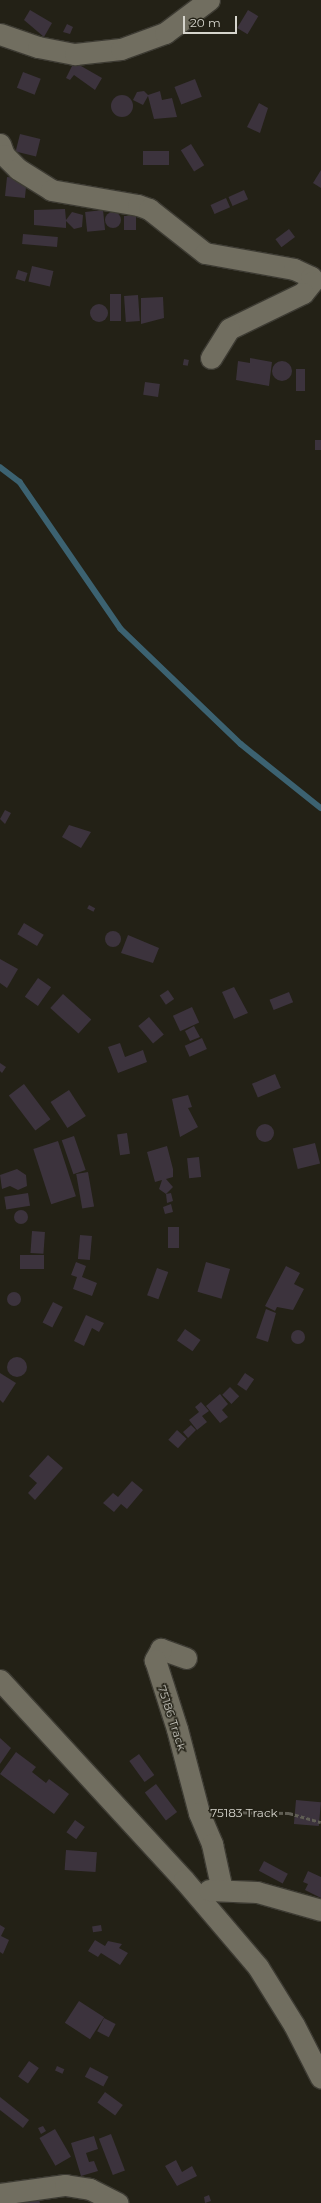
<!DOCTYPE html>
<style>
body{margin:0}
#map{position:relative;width:321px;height:2203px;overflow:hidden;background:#232116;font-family:Montserrat,sans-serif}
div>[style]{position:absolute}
.stream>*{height:5.5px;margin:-2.75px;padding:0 2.75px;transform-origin:2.75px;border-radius:2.75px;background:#3c6271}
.building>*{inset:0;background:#3c333d;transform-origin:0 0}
.round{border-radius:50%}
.path>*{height:2.5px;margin-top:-1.25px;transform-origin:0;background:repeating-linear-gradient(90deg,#605e54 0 4px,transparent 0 6px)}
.roads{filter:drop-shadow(1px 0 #3d3b33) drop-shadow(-1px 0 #3d3b33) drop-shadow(0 1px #3d3b33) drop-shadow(0 -1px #3d3b33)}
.minor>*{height:21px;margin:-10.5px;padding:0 10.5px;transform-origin:10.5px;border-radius:10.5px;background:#716e60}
span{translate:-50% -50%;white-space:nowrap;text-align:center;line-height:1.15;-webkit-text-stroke:3px #232116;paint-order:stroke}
.street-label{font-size:12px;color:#d5d4cc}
.scale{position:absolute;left:183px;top:16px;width:54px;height:18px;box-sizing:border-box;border:2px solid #d5d4cc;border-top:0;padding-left:5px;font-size:12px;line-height:14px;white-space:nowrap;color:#d5d4cc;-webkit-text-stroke:3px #232116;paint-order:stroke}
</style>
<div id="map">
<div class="stream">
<div style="left:0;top:467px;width:25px;rotate:37deg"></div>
<div style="left:20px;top:482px;width:178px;rotate:55.5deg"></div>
<div style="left:121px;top:629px;width:166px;rotate:43.8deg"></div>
<div style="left:241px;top:744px;width:102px;rotate:38.7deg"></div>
</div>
<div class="building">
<div style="clip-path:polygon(30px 10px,52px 23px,44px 37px,24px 20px)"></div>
<div style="left:248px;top:10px;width:12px;height:21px;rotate:31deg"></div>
<div style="clip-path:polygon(67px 24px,73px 27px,70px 34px,63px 32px)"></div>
<div style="clip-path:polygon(74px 62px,102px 78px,95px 90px,74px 75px,70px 80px,66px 78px)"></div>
<div style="left:23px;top:72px;width:19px;height:17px;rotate:21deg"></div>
<div style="left:195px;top:79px;width:19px;height:22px;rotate:69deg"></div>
<div style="clip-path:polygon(144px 91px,148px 95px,160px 91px,162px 100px,172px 98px,177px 117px,154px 119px,148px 96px,143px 105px,133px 100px,137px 92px)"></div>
<div class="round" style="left:111px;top:95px;width:22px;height:22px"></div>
<div style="clip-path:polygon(259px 103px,268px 108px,260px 133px,247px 127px)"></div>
<div style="left:20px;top:134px;width:21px;height:18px;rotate:14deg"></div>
<div style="left:191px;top:144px;width:25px;height:12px;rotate:58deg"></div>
<div style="left:143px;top:151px;width:26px;height:14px"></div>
<div style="clip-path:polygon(321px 170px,321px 188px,313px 183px)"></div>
<div style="left:7px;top:177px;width:20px;height:19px;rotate:6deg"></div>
<div style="left:244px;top:190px;width:10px;height:17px;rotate:66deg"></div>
<div style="left:226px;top:198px;width:10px;height:17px;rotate:66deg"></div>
<div style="clip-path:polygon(65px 209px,66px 220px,72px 212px,83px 215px,82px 227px,74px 229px,66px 221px,66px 228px,34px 225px,34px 210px)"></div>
<div style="left:103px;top:210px;width:20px;height:18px;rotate:84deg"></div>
<div class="round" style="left:105px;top:212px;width:16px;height:16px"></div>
<div style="left:124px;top:216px;width:12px;height:14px"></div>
<div style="left:289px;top:229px;width:10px;height:17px;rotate:53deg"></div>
<div style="left:23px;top:234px;width:35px;height:10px;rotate:5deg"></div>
<div style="left:32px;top:266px;width:22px;height:16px;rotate:13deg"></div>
<div style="left:18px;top:270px;width:10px;height:9px;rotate:17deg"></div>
<div style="left:110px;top:294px;width:11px;height:27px"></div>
<div style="left:138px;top:295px;width:26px;height:14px;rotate:86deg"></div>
<div style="clip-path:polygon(163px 297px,164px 318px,141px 324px,141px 298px)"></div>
<div class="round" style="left:90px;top:304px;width:18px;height:18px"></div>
<div style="clip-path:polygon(250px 358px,272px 362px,269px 386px,236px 380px,238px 361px,250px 363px)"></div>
<div style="left:184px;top:359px;width:5px;height:6px;rotate:11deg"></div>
<div class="round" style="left:272px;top:361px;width:20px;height:20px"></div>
<div style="left:296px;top:369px;width:9px;height:22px"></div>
<div style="left:145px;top:382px;width:15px;height:13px;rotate:8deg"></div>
<div style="left:315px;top:440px;width:6px;height:10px"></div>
<div style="clip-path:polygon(5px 810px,11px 813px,5px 824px,0 819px)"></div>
<div style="clip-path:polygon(69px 825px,91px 832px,81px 848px,62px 837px)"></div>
<div style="left:89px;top:905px;width:7px;height:4px;rotate:27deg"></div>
<div style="left:24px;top:923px;width:23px;height:13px;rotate:31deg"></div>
<div class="round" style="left:105px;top:931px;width:16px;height:16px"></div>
<div style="clip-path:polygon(128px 935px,159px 948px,153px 963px,121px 953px)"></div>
<div style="clip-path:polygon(0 959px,18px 969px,7px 988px,0 983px)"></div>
<div style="left:38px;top:978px;width:16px;height:23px;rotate:35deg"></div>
<div style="clip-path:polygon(234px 987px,248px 1013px,234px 1019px,222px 992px)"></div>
<div style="left:168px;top:990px;width:11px;height:10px;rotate:56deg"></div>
<div style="left:289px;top:992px;width:11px;height:21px;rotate:68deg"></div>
<div style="left:63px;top:994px;width:38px;height:19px;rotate:42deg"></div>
<div style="left:192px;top:1007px;width:17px;height:21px;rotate:65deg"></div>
<div style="left:149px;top:1017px;width:23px;height:14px;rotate:50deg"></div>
<div style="clip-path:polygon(194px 1026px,200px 1037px,190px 1041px,185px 1031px)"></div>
<div style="left:202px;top:1038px;width:12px;height:19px;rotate:66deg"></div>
<div style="clip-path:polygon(120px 1043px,125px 1057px,143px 1050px,147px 1062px,118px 1073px,108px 1047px)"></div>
<div style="clip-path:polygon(0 1063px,6px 1067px,2px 1073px,0 1071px)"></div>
<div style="left:275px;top:1074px;width:15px;height:25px;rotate:67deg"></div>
<div style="left:24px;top:1084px;width:44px;height:19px;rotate:53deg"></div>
<div style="left:69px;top:1090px;width:31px;height:22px;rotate:57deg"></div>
<div style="clip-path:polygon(188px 1095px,192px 1107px,188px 1108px,198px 1127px,180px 1137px,172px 1099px)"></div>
<div class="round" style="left:256px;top:1124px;width:18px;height:18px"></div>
<div style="left:127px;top:1133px;width:21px;height:10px;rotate:82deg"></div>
<div style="left:74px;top:1136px;width:36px;height:13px;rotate:71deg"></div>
<div style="left:58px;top:1141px;width:58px;height:26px;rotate:72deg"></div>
<div style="left:315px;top:1143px;width:21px;height:23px;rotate:76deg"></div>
<div style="clip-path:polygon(167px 1146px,173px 1169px,173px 1177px,166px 1179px,173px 1187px,166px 1194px,159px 1189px,162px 1180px,155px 1182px,147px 1152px)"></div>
<div style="left:199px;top:1157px;width:20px;height:12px;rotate:84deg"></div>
<div style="clip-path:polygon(17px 1169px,26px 1175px,27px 1186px,18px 1190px,10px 1186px,2px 1189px,0 1175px)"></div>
<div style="left:88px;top:1172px;width:35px;height:12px;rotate:80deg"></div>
<div style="left:28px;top:1193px;width:13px;height:24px;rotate:81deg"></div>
<div style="clip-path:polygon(171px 1193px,173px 1201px,167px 1203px,166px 1194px)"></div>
<div style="clip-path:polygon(171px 1204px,173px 1212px,165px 1214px,163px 1207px)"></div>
<div class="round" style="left:14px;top:1210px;width:14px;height:14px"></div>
<div style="left:168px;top:1227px;width:11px;height:21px"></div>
<div style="left:32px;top:1231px;width:13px;height:22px;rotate:4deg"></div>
<div style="left:80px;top:1235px;width:12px;height:24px;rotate:5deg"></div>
<div style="left:20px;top:1255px;width:24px;height:14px"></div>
<div style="clip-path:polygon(76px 1262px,86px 1266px,82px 1277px,97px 1283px,92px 1296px,73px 1289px,77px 1277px,71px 1275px)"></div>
<div style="left:206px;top:1262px;width:25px;height:31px;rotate:16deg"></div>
<div style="clip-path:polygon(286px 1266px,300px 1273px,294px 1284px,304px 1289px,293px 1310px,277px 1307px,275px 1311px,265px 1306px)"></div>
<div style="left:157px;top:1268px;width:12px;height:29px;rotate:20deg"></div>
<div class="round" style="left:7px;top:1292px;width:14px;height:14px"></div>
<div style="left:53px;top:1302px;width:11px;height:23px;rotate:27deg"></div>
<div style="clip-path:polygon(266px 1309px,276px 1313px,268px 1342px,256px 1338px)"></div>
<div style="clip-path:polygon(86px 1315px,104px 1323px,99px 1332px,92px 1328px,84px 1346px,74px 1341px)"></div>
<div style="left:185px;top:1329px;width:19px;height:14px;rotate:35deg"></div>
<div class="round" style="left:291px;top:1330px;width:14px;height:14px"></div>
<div class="round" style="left:7px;top:1357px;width:20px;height:20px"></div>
<div style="clip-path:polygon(0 1373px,16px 1383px,3px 1403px,0 1400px)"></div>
<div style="left:245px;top:1373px;width:11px;height:14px;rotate:34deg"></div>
<div style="left:230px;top:1387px;width:13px;height:11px;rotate:45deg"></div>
<div style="clip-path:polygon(220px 1394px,228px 1404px,222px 1410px,228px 1417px,220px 1423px,206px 1406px)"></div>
<div style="clip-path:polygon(201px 1402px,209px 1411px,202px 1416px,207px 1422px,197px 1430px,189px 1420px,199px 1412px,195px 1407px)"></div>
<div style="clip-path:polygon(191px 1425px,196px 1430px,188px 1438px,183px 1432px)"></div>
<div style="left:177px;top:1430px;width:13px;height:13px;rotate:42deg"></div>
<div style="clip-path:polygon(48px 1455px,63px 1468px,35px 1500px,28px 1493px,37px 1483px,29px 1476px)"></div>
<div style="clip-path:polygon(132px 1481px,143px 1490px,127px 1509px,121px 1504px,114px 1512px,103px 1503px,113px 1493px,118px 1497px)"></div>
<div style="clip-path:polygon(0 1738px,11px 1748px,0 1764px)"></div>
<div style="clip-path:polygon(16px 1752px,36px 1767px,32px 1772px,46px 1783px,49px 1779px,69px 1794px,54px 1814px,0 1774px)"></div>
<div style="left:139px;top:1754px;width:26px;height:12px;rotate:54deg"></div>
<div style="left:156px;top:1784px;width:35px;height:14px;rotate:53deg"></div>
<div style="left:296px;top:1800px;width:25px;height:24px;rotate:5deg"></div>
<div style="left:75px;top:1820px;width:12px;height:15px;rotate:35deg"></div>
<div style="left:66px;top:1850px;width:31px;height:20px;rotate:4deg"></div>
<div style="left:264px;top:1861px;width:27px;height:11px;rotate:28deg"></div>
<div style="clip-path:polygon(308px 1871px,321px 1877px,321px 1898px,305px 1890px,308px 1884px,303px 1882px)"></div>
<div style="clip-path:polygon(0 1925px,5px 1928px,1px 1936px,9px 1940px,3px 1954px,0 1952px)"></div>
<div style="left:101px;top:1925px;width:6px;height:9px;rotate:81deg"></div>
<div style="clip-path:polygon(95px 1940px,105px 1946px,108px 1941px,122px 1944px,119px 1948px,128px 1953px,120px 1965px,101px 1953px,98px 1957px,88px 1951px)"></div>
<div style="left:79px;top:2001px;width:30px;height:26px;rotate:33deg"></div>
<div style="left:104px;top:2018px;width:13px;height:15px;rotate:27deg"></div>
<div style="left:29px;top:2061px;width:12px;height:19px;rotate:35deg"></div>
<div style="left:57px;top:2066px;width:8px;height:5px;rotate:23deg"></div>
<div style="left:90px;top:2067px;width:21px;height:11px;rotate:28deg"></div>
<div style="left:105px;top:2092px;width:22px;height:13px;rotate:36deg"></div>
<div style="clip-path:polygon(0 2097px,29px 2120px,23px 2128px,0 2110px)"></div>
<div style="clip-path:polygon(43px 2126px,46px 2131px,41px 2134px,38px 2128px)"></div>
<div style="left:55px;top:2129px;width:32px;height:18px;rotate:60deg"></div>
<div style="left:111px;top:2134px;width:39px;height:13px;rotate:69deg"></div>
<div style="clip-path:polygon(94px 2136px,98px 2149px,86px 2153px,89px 2162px,94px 2161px,98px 2171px,81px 2176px,71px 2143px)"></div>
<div style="clip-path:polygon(176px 2160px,182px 2172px,192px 2166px,197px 2176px,177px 2186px,165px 2166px)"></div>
<div style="clip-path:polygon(37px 2193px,40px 2203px,26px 2203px,25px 2197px)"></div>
<div style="clip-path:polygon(209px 2195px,211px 2201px,205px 2203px,204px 2197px)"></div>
</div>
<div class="path">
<div style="left:219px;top:1812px;width:70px;rotate:0.8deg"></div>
<div style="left:289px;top:1813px;width:33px;rotate:16deg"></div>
</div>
<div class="roads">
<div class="minor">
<div style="left:0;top:34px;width:40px;rotate:18.9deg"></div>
<div style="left:38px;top:47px;width:38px;rotate:11deg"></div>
<div style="left:75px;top:54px;width:46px;rotate:-6.2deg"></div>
<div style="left:121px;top:49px;width:47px;rotate:-20deg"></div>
<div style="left:165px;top:33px;width:55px;rotate:-36.9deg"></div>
<div style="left:0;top:144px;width:12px;rotate:70deg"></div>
<div style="left:4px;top:155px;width:20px;rotate:45deg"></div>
<div style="left:18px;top:169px;width:39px;rotate:32deg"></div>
<div style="left:51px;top:190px;width:88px;rotate:9.8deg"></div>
<div style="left:138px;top:205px;width:12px;rotate:20deg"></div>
<div style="left:149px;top:209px;width:71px;rotate:38.2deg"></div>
<div style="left:205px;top:253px;width:90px;rotate:10.2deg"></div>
<div style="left:294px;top:269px;width:19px;rotate:25deg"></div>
<div style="left:311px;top:277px;width:5px;rotate:79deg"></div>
<div style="left:312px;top:282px;width:14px;rotate:129deg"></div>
<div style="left:303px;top:293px;width:82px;rotate:154.1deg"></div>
<div style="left:229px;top:329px;width:34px;rotate:122deg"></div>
<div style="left:186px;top:1658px;width:27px;rotate:-160deg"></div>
<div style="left:161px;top:1649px;width:13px;rotate:119deg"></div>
<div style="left:155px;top:1660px;width:72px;rotate:72.3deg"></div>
<div style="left:177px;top:1729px;width:87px;rotate:75.3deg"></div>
<div style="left:199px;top:1813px;width:34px;rotate:67deg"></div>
<div style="left:212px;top:1844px;width:47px;rotate:77.7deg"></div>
<div style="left:0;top:1680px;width:272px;rotate:47.4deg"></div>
<div style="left:184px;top:1880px;width:114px;rotate:49.6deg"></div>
<div style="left:258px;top:1967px;width:68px;rotate:58.2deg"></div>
<div style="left:294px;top:2025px;width:59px;rotate:63deg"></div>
<div style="left:209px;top:1890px;width:48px;rotate:2.4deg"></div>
<div style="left:257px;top:1892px;width:66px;rotate:15.7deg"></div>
<div style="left:0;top:2194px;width:66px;rotate:-7.9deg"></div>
<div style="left:65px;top:2185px;width:25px;rotate:9deg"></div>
<div style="left:90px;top:2189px;width:31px;rotate:27deg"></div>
</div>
</div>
<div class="street-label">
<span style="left:172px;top:1718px;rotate:72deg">75186 Track</span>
<span style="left:244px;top:1813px">75183 Track</span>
</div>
<div class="scale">20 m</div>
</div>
